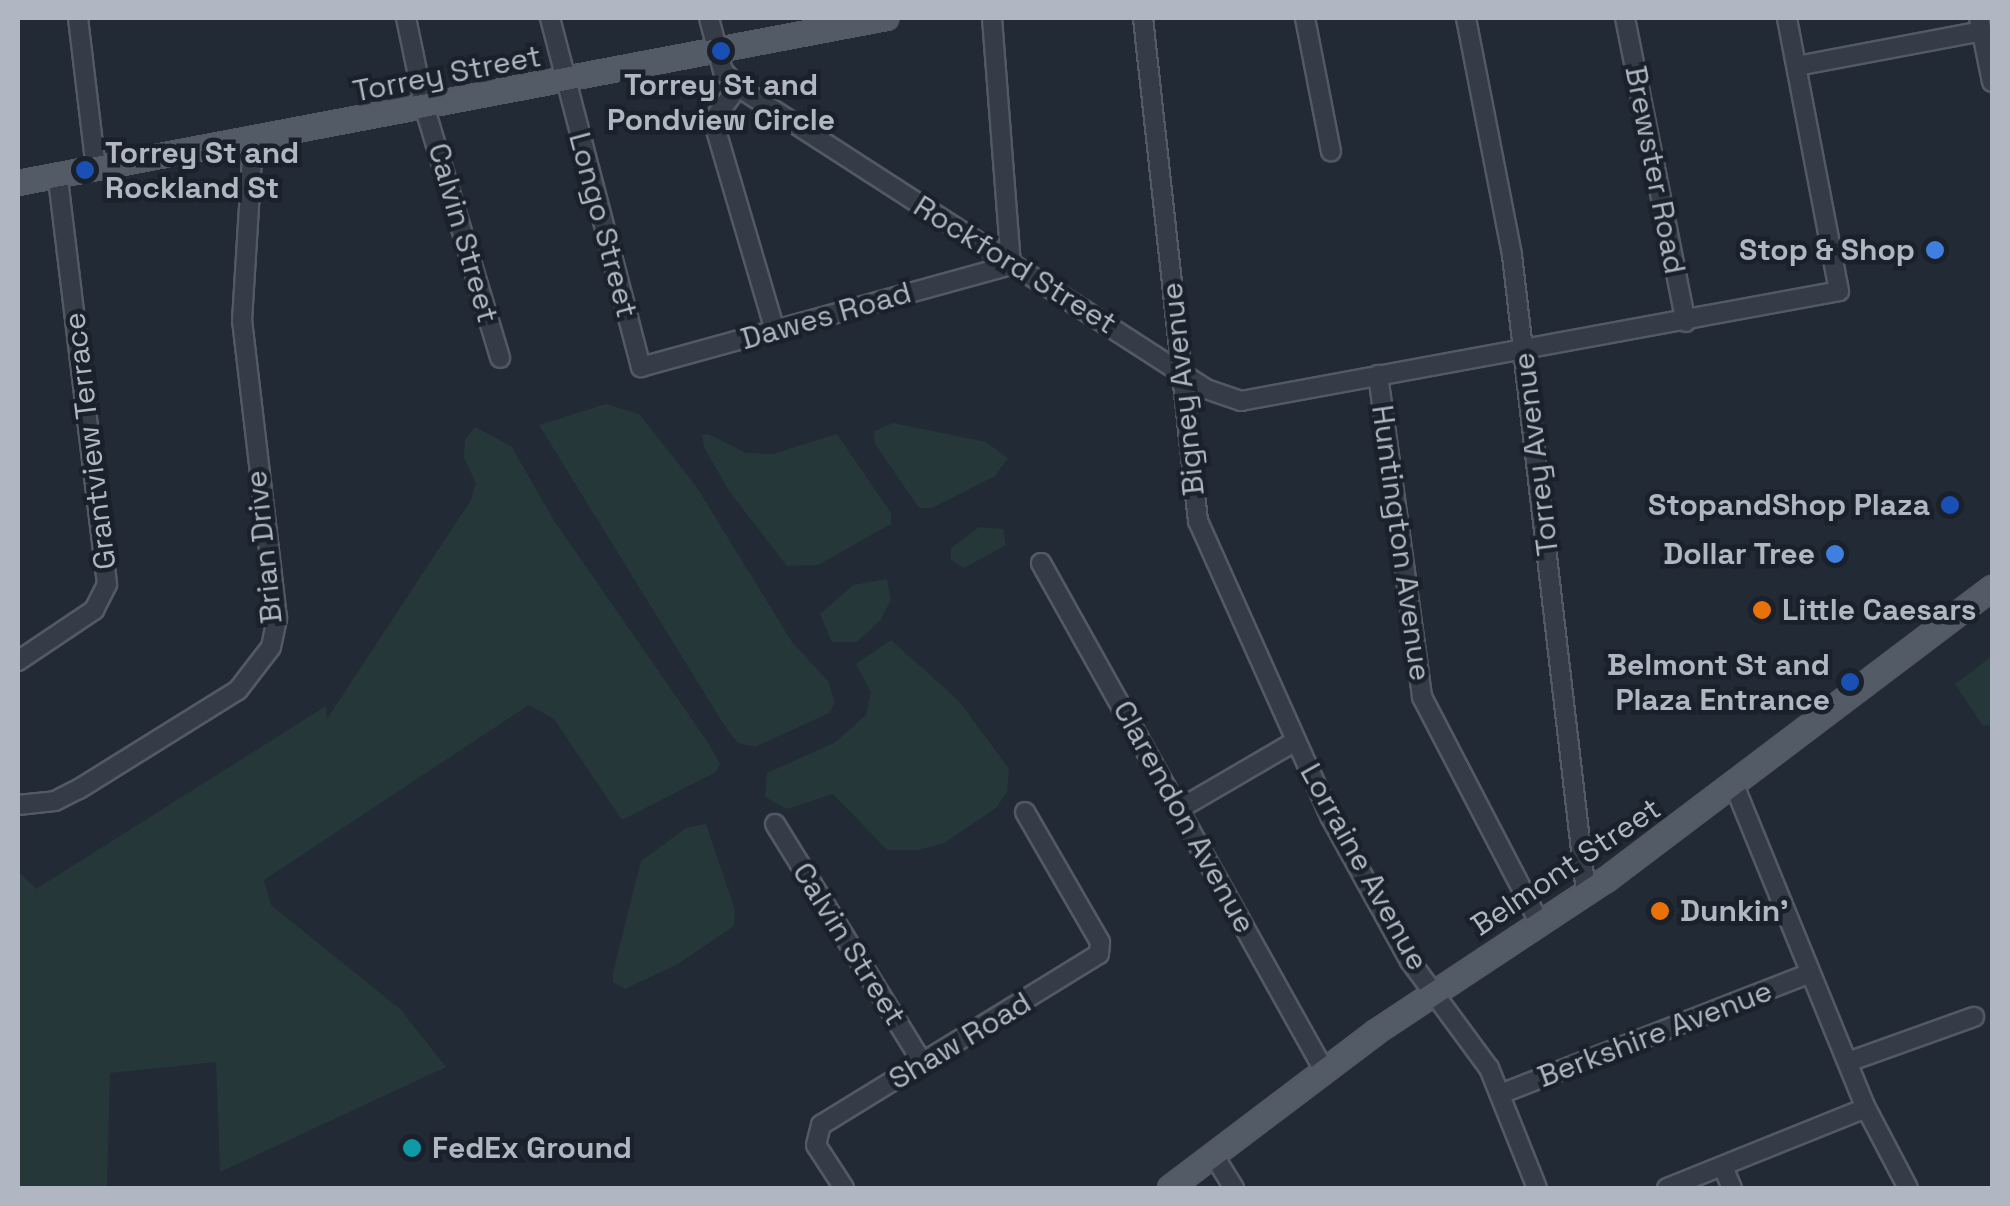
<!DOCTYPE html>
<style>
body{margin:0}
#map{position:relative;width:2010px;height:1206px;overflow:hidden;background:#222a36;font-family:"Space Grotesk",sans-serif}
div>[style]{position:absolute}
.green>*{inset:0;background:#253738}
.roads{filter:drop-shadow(2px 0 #535a64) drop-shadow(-2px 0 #535a64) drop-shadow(0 2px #535a64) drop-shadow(0 -2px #535a64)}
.minor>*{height:18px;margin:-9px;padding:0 9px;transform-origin:9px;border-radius:9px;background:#353c47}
.major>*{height:22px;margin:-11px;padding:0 11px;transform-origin:11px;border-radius:11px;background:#535b67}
.dots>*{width:28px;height:28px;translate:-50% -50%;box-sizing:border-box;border:5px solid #1b212b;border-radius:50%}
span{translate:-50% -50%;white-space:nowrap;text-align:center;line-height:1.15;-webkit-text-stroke:9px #1b212b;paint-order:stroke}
.street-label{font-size:30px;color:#b0b7c3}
.poi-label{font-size:30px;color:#b0b7c3;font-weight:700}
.left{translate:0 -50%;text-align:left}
.right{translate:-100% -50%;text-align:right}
.frame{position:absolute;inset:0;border:20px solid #b0b7c3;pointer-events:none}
</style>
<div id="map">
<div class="green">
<div style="clip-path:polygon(606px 404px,639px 414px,696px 486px,792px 642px,828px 681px,835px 703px,829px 713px,755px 747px,738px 743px,726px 728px,539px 425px)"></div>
<div style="clip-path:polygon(893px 423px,986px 442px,1008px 458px,995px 476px,932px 508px,919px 508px,875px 444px,874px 431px)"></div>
<div style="clip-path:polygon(475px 427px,511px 446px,555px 522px,709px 744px,720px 764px,716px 772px,622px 820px,554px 719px,529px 705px,264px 880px,271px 905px,400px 1009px,446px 1067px,220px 1172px,216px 1062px,110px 1073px,107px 1188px,18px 1188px,18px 871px,36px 889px,326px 706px,327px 719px,471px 500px,476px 483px,464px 458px,465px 439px)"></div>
<div style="clip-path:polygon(708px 434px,746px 453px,773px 454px,837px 434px,891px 513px,891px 524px,818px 565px,787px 566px,729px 491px,704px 447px,702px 435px)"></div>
<div style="clip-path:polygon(979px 527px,1003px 529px,1006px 545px,964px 568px,951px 560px,951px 548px)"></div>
<div style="clip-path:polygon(887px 579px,891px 600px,880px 621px,857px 642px,832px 642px,820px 614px,853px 585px)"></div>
<div style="clip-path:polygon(891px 640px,959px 701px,1009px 769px,1007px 792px,996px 808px,944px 843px,919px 850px,887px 850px,833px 794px,787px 809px,765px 797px,767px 773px,834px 743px,866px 715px,871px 692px,856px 664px)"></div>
<div style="clip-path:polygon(1992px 656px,1992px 725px,1983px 726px,1955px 684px)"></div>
<div style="clip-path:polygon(706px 824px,735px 910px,734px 926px,678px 964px,625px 989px,613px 982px,613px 973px,641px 861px,686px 828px)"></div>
</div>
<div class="roads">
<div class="minor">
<div style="left:78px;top:18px;width:153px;rotate:83.2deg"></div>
<div style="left:406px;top:18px;width:93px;rotate:78.2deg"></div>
<div style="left:425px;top:109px;width:260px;rotate:73.2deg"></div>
<div style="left:550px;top:18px;width:361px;rotate:75.4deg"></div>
<div style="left:641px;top:367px;width:384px;rotate:-15.4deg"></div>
<div style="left:1011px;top:265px;width:248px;rotate:-94.4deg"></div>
<div style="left:709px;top:18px;width:55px;rotate:75.2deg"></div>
<div style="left:723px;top:71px;width:22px;rotate:47deg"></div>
<div style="left:738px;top:87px;width:557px;rotate:32.83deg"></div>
<div style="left:1206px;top:389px;width:37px;rotate:19deg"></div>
<div style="left:1241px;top:401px;width:608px;rotate:-10.42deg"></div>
<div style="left:1839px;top:291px;width:278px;rotate:-100.8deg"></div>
<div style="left:1143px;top:18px;width:506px;rotate:83.76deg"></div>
<div style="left:1198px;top:521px;width:325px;rotate:65.9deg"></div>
<div style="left:1331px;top:818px;width:163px;rotate:61.1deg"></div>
<div style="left:1410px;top:961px;width:133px;rotate:53.6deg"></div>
<div style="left:1489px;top:1068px;width:129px;rotate:68.2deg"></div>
<div style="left:1305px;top:18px;width:136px;rotate:79deg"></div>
<div style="left:1466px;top:18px;width:241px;rotate:79deg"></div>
<div style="left:1512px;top:255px;width:642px;rotate:83.38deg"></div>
<div style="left:1625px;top:18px;width:310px;rotate:78.7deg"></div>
<div style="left:1979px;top:18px;width:65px;rotate:78.5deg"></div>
<div style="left:1797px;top:66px;width:188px;rotate:-10.7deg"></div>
<div style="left:738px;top:87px;width:41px;rotate:127.1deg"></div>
<div style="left:713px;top:120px;width:219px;rotate:73.6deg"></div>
<div style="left:1378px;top:375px;width:325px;rotate:82.2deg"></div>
<div style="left:1422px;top:697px;width:254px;rotate:62.5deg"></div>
<div style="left:1041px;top:563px;width:583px;rotate:60.84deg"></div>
<div style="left:18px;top:661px;width:92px;rotate:-33.9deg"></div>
<div style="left:94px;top:610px;width:29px;rotate:-63deg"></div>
<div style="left:107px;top:584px;width:410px;rotate:-96.9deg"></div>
<div style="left:1734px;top:785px;width:349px;rotate:67.8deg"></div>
<div style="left:1866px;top:1108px;width:90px;rotate:62.3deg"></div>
<div style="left:18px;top:805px;width:37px;rotate:-6deg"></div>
<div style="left:55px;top:801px;width:27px;rotate:-27deg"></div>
<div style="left:79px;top:789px;width:187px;rotate:-31.9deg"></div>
<div style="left:238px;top:690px;width:54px;rotate:-52.5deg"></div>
<div style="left:271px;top:647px;width:30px;rotate:-78deg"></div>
<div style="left:277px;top:618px;width:299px;rotate:-96.7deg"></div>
<div style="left:242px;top:321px;width:180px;rotate:-86.5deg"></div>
<div style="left:1181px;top:808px;width:131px;rotate:-30.3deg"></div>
<div style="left:775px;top:824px;width:282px;rotate:58.3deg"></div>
<div style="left:1848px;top:1062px;width:134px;rotate:-19.7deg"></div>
<div style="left:1500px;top:1094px;width:333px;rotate:-21.3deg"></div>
<div style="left:1214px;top:1156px;width:38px;rotate:58deg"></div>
<div style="left:1723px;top:1167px;width:23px;rotate:67deg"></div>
<div style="left:844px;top:1188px;width:51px;rotate:-123.1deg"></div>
<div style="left:816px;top:1145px;width:21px;rotate:-76deg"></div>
<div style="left:821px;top:1125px;width:326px;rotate:-31.6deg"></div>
<div style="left:1099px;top:954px;width:12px;rotate:-85deg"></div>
<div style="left:1100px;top:942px;width:150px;rotate:-120deg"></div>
<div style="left:1667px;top:1188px;width:214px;rotate:-21.9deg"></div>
</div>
<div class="major">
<div style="left:18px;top:183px;width:884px;rotate:-10.76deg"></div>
<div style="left:1170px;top:1188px;width:258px;rotate:-37.1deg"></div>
<div style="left:1376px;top:1032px;width:276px;rotate:-33.5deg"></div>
<div style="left:1606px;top:880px;width:484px;rotate:-37.1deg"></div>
</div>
</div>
<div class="dots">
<div style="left:721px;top:51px;background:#1a4fb4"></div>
<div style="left:85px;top:170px;background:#1a4fb4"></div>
<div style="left:1935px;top:250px;background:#3f7fe0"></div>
<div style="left:1950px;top:505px;background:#1a4fb4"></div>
<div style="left:1835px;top:554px;background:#3f7fe0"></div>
<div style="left:1762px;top:610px;background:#e8710a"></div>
<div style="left:1850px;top:682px;background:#1a4fb4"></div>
<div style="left:1660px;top:911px;background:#e8710a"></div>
<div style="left:412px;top:1148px;background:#0f9aa8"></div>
</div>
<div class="street-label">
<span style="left:447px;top:74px;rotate:-11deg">Torrey Street</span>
<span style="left:1655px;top:170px;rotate:79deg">Brewster Road</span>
<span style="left:603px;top:225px;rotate:75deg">Longo Street</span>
<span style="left:463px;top:233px;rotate:74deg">Calvin Street</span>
<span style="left:1015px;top:265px;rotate:32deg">Rockford Street</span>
<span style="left:826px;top:316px;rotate:-16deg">Dawes Road</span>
<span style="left:1183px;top:389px;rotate:-96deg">Bigney Avenue</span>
<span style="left:90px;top:441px;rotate:-97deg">Grantview Terrace</span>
<span style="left:1536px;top:454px;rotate:-97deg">Torrey Avenue</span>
<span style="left:1401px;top:543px;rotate:82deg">Huntington Avenue</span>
<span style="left:264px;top:547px;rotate:-96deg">Brian Drive</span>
<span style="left:1184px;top:817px;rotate:61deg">Clarendon Avenue</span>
<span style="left:1364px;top:867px;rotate:61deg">Lorraine Avenue</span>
<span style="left:1566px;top:867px;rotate:-34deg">Belmont Street</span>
<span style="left:849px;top:944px;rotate:58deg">Calvin Street</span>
<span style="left:1655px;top:1034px;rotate:-21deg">Berkshire Avenue</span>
<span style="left:960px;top:1041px;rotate:-31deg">Shaw Road</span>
</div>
<div class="poi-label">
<span style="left:721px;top:102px">Torrey St and<br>Pondview Circle</span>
<span class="left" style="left:105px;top:170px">Torrey St and<br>Rockland St</span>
<span class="right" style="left:1915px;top:250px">Stop &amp; Shop</span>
<span class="right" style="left:1930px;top:505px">StopandShop Plaza</span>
<span class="right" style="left:1815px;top:554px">Dollar Tree</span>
<span class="left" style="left:1782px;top:610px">Little Caesars</span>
<span class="right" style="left:1830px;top:682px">Belmont St and<br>Plaza Entrance</span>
<span class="left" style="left:1680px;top:911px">Dunkin'</span>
<span class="left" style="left:432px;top:1148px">FedEx Ground</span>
</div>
<div class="frame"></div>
</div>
